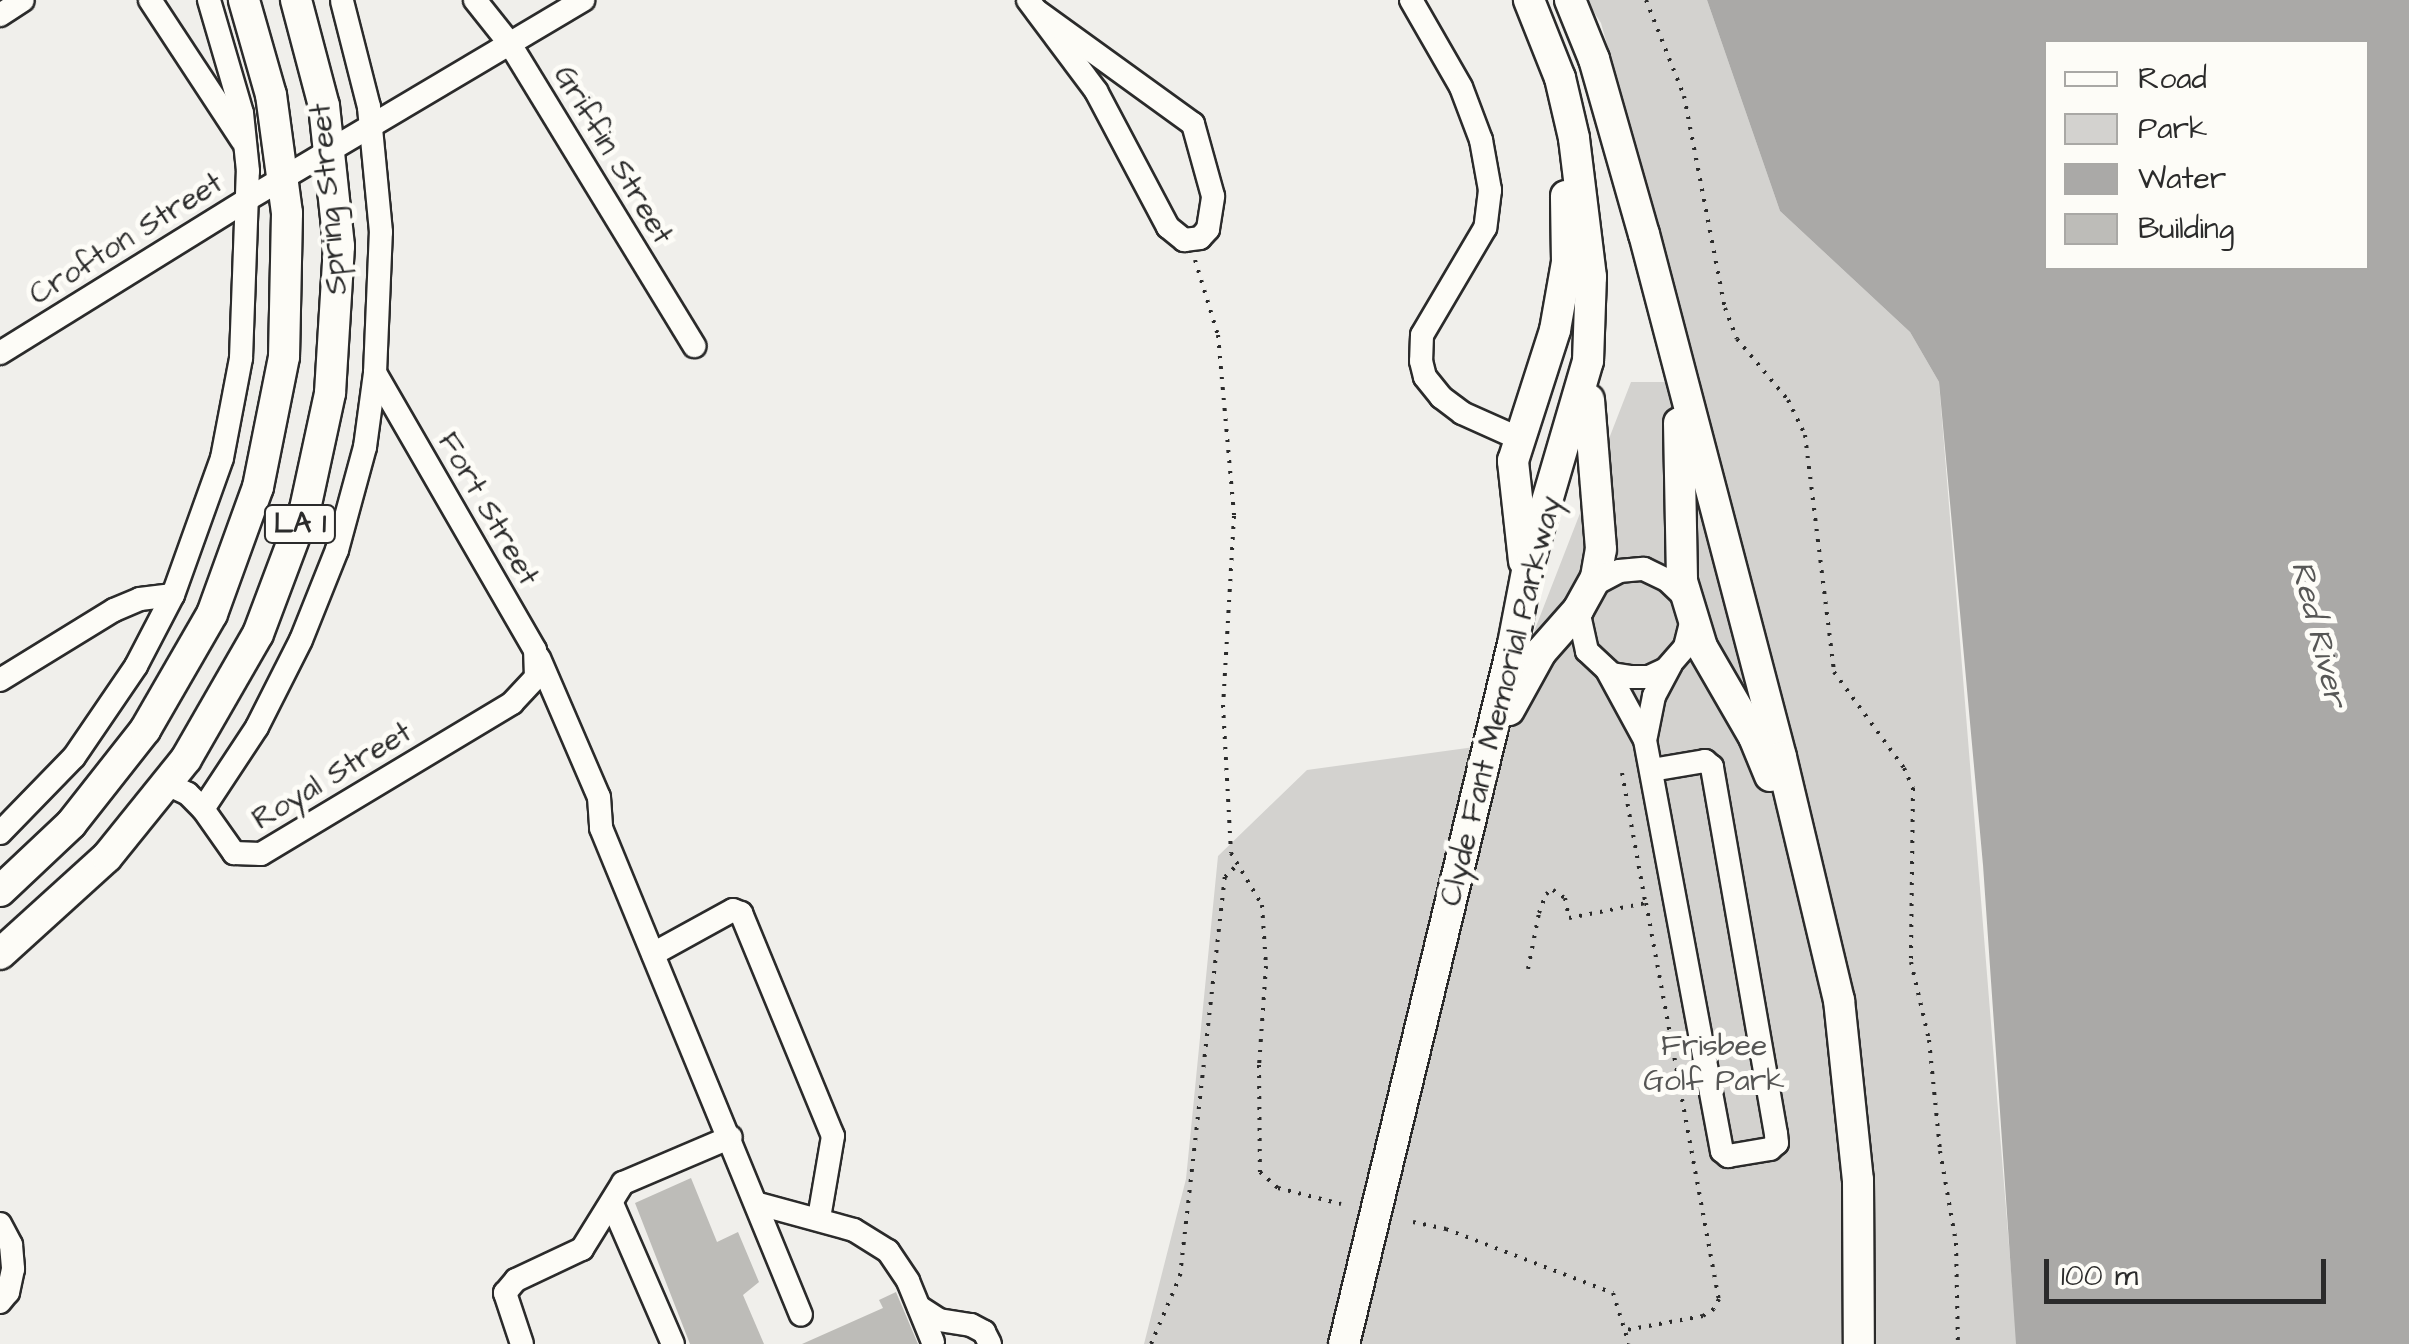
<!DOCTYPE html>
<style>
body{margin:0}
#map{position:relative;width:2409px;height:1344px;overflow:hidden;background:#f0efeb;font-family:"Architects Daughter",sans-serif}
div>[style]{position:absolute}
.green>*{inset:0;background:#d3d2cf}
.water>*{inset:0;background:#aaa9a7}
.building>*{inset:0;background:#bdbcb8}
.path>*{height:4px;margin-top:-2px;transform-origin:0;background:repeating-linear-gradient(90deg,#2b2b2b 0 2.5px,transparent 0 10.5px)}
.roads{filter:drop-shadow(2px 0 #2b2b2b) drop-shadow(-2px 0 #2b2b2b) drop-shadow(0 2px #2b2b2b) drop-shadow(0 -2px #2b2b2b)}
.minor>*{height:22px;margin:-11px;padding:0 11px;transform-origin:11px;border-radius:11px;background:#fdfcf7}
.major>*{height:30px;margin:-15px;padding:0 15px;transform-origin:15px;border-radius:15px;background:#fdfcf7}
span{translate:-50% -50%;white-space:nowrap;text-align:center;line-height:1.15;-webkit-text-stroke:10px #fdfcf7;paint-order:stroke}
.shield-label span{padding:2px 8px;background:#fdfcf7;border:2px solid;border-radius:8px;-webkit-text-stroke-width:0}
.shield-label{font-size:28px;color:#2b2b2b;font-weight:700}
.street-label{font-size:30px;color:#2b2b2b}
.park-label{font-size:30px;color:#555554}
.water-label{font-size:32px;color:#575756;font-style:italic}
.legend{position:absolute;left:2044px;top:40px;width:325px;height:230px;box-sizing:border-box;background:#fdfcf7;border:2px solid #a9a8a5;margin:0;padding:12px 18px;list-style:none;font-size:30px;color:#2b2b2b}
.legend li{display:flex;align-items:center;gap:20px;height:50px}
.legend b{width:50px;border:2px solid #a9a8a5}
.scale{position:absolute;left:2044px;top:1259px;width:282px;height:45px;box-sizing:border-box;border:5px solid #2b2b2b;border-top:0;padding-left:12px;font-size:30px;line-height:35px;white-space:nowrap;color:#2b2b2b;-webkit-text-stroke:8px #fdfcf7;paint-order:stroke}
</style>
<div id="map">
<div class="green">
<div style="clip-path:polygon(1586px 0,1707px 0,1780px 211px,1910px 332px,1939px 382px,2017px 1344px,1353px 1344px,1530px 642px,1631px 382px,1701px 382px,1601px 23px)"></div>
<div style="clip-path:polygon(1489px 745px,1331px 1344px,1144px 1344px,1186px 1179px,1218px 856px,1307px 770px)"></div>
</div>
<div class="water">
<div style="clip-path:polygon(evenodd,1707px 0,2409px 0,2409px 1344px,2016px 1344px,1983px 865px,1939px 382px,1910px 332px,1780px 211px,1707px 0,2046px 42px,2366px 42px,2366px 268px,2046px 268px,2046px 42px)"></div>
</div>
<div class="building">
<div style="clip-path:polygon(691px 1178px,717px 1242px,738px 1232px,759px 1282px,743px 1295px,764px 1344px,690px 1344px,635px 1203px)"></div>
<div style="clip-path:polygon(896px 1292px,918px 1344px,802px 1344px,883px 1308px,879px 1300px)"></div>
</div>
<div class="path">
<div style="left:1646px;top:0;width:103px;rotate:68.4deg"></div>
<div style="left:1684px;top:96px;width:216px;rotate:79.1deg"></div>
<div style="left:1725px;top:308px;width:33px;rotate:69deg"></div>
<div style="left:1737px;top:339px;width:80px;rotate:50.1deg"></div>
<div style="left:1788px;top:400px;width:39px;rotate:64deg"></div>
<div style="left:1805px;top:435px;width:239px;rotate:83deg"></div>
<div style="left:1834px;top:672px;width:119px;rotate:53.9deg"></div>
<div style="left:1904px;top:768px;width:22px;rotate:66deg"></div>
<div style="left:1913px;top:788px;width:174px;rotate:90.7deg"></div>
<div style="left:1911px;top:962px;width:80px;rotate:77deg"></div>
<div style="left:1929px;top:1040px;width:112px;rotate:84.3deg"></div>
<div style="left:1940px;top:1151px;width:93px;rotate:80.1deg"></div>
<div style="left:1956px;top:1243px;width:101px;rotate:88.9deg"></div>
<div style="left:1195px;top:260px;width:78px;rotate:73deg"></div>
<div style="left:1218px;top:335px;width:182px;rotate:84.9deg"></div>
<div style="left:1234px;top:516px;width:189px;rotate:93.3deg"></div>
<div style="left:1223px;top:705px;width:148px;rotate:86.9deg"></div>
<div style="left:1231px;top:853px;width:61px;rotate:59.2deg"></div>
<div style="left:1262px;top:905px;width:61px;rotate:86.2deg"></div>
<div style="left:1266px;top:966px;width:99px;rotate:94deg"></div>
<div style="left:1259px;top:1065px;width:107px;rotate:89.5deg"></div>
<div style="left:1260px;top:1172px;width:24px;rotate:42deg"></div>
<div style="left:1278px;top:1188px;width:65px;rotate:14.3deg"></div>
<div style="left:1622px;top:773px;width:130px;rotate:79.8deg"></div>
<div style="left:1528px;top:969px;width:57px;rotate:-78.9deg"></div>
<div style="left:1539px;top:913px;width:20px;rotate:-70deg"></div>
<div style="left:1546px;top:894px;width:8px;rotate:-30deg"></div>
<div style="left:1553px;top:890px;width:14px;rotate:34deg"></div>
<div style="left:1565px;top:898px;width:20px;rotate:79deg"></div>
<div style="left:1569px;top:918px;width:78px;rotate:-11deg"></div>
<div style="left:1646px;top:903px;width:403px;rotate:79.6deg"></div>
<div style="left:1719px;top:1299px;width:11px;rotate:117deg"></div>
<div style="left:1714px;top:1309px;width:13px;rotate:148deg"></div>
<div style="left:1703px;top:1316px;width:78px;rotate:169.7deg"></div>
<div style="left:1413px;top:1222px;width:34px;rotate:12deg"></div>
<div style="left:1446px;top:1229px;width:179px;rotate:21deg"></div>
<div style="left:1613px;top:1293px;width:53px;rotate:72.6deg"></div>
<div style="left:1151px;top:1344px;width:74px;rotate:-66.9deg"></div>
<div style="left:1180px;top:1276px;width:402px;rotate:-83.6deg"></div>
<div style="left:1225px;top:877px;width:18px;rotate:-45deg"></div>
</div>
<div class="roads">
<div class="minor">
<div style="left:150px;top:0;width:168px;rotate:56.7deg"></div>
<div style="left:475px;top:0;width:56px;rotate:51.5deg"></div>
<div style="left:510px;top:44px;width:354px;rotate:58.6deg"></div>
<div style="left:1028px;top:0;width:114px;rotate:53.2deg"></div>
<div style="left:1096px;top:91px;width:154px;rotate:62.1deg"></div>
<div style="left:1168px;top:227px;width:21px;rotate:39deg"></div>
<div style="left:1184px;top:240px;width:16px;rotate:-7deg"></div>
<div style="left:1200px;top:238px;width:12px;rotate:-48deg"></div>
<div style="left:1208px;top:229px;width:33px;rotate:-81deg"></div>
<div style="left:1213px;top:196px;width:75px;rotate:-105.5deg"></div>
<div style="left:1193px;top:124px;width:193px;rotate:-144.1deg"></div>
<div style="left:1411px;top:0;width:100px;rotate:60.1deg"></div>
<div style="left:1461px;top:87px;width:57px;rotate:69.3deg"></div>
<div style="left:1481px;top:140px;width:51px;rotate:79.8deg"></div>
<div style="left:1490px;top:190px;width:38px;rotate:97deg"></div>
<div style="left:1485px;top:228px;width:124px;rotate:120.5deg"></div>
<div style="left:1422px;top:335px;width:26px;rotate:92deg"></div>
<div style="left:1421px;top:361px;width:16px;rotate:76deg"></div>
<div style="left:1425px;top:377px;width:26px;rotate:51deg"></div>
<div style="left:1441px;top:397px;width:26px;rotate:37deg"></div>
<div style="left:1462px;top:413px;width:61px;rotate:24.1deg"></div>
<div style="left:0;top:15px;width:27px;rotate:-33deg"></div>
<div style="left:0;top:353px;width:292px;rotate:-31.8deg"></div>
<div style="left:248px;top:199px;width:390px;rotate:-30.7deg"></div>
<div style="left:1593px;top:585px;width:30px;rotate:-28deg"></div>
<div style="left:1619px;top:571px;width:25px;rotate:-5deg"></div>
<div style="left:1644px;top:569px;width:25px;rotate:26deg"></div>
<div style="left:1667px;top:580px;width:28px;rotate:44deg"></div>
<div style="left:1578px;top:610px;width:42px;rotate:77.6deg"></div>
<div style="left:1587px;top:651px;width:34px;rotate:43deg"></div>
<div style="left:1612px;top:674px;width:18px;rotate:9deg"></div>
<div style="left:1630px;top:677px;width:19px"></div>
<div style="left:1649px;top:677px;width:19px;rotate:-25deg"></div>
<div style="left:1666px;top:669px;width:29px;rotate:-49deg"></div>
<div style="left:1685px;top:647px;width:30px;rotate:-76deg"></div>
<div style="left:539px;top:658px;width:151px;rotate:66.7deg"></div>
<div style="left:599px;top:797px;width:31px;rotate:86deg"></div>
<div style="left:601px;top:828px;width:526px;rotate:67.67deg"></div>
<div style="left:1607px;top:670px;width:80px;rotate:61.5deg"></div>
<div style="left:1645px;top:740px;width:418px;rotate:79.4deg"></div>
<div style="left:1722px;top:1151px;width:8px;rotate:40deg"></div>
<div style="left:1728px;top:1156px;width:43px;rotate:-9.5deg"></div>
<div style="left:1770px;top:1149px;width:9px;rotate:-41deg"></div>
<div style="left:1777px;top:1143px;width:9px;rotate:-96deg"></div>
<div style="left:1776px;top:1134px;width:373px;rotate:-99.9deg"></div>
<div style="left:1712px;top:767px;width:9px;rotate:-139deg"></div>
<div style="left:1705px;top:761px;width:54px;rotate:170.4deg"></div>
<div style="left:0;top:680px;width:134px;rotate:-31.6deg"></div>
<div style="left:114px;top:610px;width:28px;rotate:-23deg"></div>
<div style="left:140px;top:599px;width:33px;rotate:-7deg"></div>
<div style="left:1646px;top:736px;width:41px;rotate:-78.7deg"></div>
<div style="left:1654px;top:696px;width:36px;rotate:-62deg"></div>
<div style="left:167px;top:784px;width:23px;rotate:25deg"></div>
<div style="left:188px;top:794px;width:21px;rotate:45deg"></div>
<div style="left:203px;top:809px;width:54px;rotate:54.8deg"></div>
<div style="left:234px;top:853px;width:27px;rotate:2deg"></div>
<div style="left:261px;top:854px;width:293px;rotate:-31deg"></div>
<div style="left:512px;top:703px;width:35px;rotate:-47deg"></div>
<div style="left:536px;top:677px;width:27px;rotate:-92deg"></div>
<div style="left:535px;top:650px;width:320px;rotate:-120deg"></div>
<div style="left:203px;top:809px;width:98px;rotate:-56.6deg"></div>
<div style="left:257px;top:727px;width:97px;rotate:-63.2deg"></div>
<div style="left:301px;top:640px;width:97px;rotate:-68.2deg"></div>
<div style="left:337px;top:550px;width:107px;rotate:-74.8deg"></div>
<div style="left:365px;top:447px;width:75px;rotate:-82.3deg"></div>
<div style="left:375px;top:373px;width:141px;rotate:-87.6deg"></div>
<div style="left:381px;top:232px;width:126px;rotate:-95.5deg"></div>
<div style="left:369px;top:107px;width:109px;rotate:-104.3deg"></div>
<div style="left:0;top:833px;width:106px;rotate:-45.8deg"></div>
<div style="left:74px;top:757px;width:110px;rotate:-55.7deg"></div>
<div style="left:136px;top:666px;width:80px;rotate:-62.5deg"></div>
<div style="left:173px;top:595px;width:145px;rotate:-70.3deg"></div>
<div style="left:222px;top:458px;width:102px;rotate:-79.2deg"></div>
<div style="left:241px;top:358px;width:187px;rotate:-87.9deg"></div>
<div style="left:248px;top:171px;width:58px;rotate:-95.9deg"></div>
<div style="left:242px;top:113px;width:118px;rotate:-106.3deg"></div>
<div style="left:653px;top:954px;width:91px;rotate:-28.8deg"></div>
<div style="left:733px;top:910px;width:9px;rotate:21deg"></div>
<div style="left:741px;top:913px;width:241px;rotate:67.6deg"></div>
<div style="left:833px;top:1136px;width:83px;rotate:99.7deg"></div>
<div style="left:759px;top:1204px;width:98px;rotate:15.3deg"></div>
<div style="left:854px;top:1230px;width:40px;rotate:32deg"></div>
<div style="left:888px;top:1251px;width:36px;rotate:56deg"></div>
<div style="left:908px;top:1281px;width:66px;rotate:67.7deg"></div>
<div style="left:613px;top:1206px;width:150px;rotate:66.5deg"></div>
<div style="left:0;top:1224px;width:24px;rotate:62deg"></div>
<div style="left:11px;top:1245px;width:24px;rotate:85deg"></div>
<div style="left:13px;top:1269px;width:24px;rotate:102deg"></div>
<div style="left:8px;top:1292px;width:13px;rotate:129deg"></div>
<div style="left:919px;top:1307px;width:24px;rotate:33deg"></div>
<div style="left:939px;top:1320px;width:32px;rotate:9deg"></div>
<div style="left:971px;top:1325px;width:15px;rotate:28deg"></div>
<div style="left:984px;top:1332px;width:13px;rotate:63deg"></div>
<div style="left:522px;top:1344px;width:54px;rotate:-108.4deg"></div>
<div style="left:505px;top:1293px;width:17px;rotate:-50deg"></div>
<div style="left:516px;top:1280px;width:73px;rotate:-25.2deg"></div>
<div style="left:582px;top:1249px;width:78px;rotate:-58.2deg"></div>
<div style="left:623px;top:1183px;width:117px;rotate:-23.1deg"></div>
</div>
<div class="major">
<div style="left:1570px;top:0;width:64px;rotate:67.9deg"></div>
<div style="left:1594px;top:59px;width:182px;rotate:74.1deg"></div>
<div style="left:1644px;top:234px;width:541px;rotate:75.32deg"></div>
<div style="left:1781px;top:757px;width:250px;rotate:76.6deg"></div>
<div style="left:1839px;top:1000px;width:181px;rotate:84deg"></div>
<div style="left:1858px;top:1180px;width:164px;rotate:89.7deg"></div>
<div style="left:1679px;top:423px;width:158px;rotate:88.9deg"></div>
<div style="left:1682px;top:581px;width:69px;rotate:73.1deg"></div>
<div style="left:1702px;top:647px;width:104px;rotate:60deg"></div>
<div style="left:1754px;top:737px;width:42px;rotate:67.7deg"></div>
<div style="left:1524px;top:561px;width:101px;rotate:-96.3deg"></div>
<div style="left:1513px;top:461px;width:138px;rotate:-72.2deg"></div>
<div style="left:1555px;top:330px;width:69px;rotate:-80deg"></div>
<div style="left:1567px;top:262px;width:66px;rotate:-90.9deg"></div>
<div style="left:1509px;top:710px;width:66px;rotate:-61.1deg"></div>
<div style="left:1541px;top:652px;width:56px;rotate:-48.6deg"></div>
<div style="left:1578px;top:610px;width:38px;rotate:-61deg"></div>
<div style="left:1596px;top:577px;width:28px;rotate:-80deg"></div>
<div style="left:1601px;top:549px;width:150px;rotate:-94.6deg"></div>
<div style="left:0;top:891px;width:98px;rotate:-43.3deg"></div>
<div style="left:71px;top:824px;width:120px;rotate:-51.8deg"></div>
<div style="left:145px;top:730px;width:134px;rotate:-60deg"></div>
<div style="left:212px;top:614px;width:135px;rotate:-70.1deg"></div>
<div style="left:258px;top:487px;width:133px;rotate:-78.7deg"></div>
<div style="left:284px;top:357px;width:144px;rotate:-88.8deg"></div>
<div style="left:287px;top:213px;width:119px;rotate:-97.7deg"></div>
<div style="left:271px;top:95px;width:99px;rotate:-105.9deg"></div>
<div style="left:0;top:954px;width:144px;rotate:-42.2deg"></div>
<div style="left:107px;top:857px;width:126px;rotate:-51.1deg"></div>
<div style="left:186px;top:759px;width:144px;rotate:-60.1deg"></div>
<div style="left:258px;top:634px;width:134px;rotate:-69.4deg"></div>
<div style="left:305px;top:509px;width:119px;rotate:-77.8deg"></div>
<div style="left:330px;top:393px;width:147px;rotate:-86.5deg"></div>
<div style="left:339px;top:246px;width:141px;rotate:-96.1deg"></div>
<div style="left:324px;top:106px;width:110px;rotate:-104.8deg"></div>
<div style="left:1344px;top:1344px;width:720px;rotate:-76.43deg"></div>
<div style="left:1513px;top:644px;width:79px;rotate:-79.1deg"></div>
<div style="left:1528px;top:566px;width:214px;rotate:-73.7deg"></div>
<div style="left:1588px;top:361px;width:84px;rotate:-88deg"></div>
<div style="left:1591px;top:277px;width:140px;rotate:-97deg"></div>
<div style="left:1574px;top:138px;width:62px;rotate:-103.1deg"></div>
<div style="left:1560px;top:78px;width:84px;rotate:-111.7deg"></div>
</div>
</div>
<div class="shield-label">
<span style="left:300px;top:524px">LA 1</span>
</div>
<div class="street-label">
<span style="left:613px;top:155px;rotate:59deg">Griffin Street</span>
<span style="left:329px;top:199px;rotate:-95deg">Spring Street</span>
<span style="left:126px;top:239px;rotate:-32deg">Crofton Street</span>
<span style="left:488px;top:509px;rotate:60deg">Fort Street</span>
<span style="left:1501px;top:701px;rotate:-76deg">Clyde Fant Memorial Parkway</span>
<span style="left:332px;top:776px;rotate:-31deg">Royal Street</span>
</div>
<div class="park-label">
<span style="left:1714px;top:1063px">Frisbee<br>Golf Park</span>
</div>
<div class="water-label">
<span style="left:2318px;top:634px;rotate:76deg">Red River</span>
</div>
<ul class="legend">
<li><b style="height:12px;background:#fdfcf7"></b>Road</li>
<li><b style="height:28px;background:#d3d2cf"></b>Park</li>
<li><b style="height:28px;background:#aaa9a7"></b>Water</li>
<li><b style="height:28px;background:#bdbcb8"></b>Building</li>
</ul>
<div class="scale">100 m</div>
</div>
